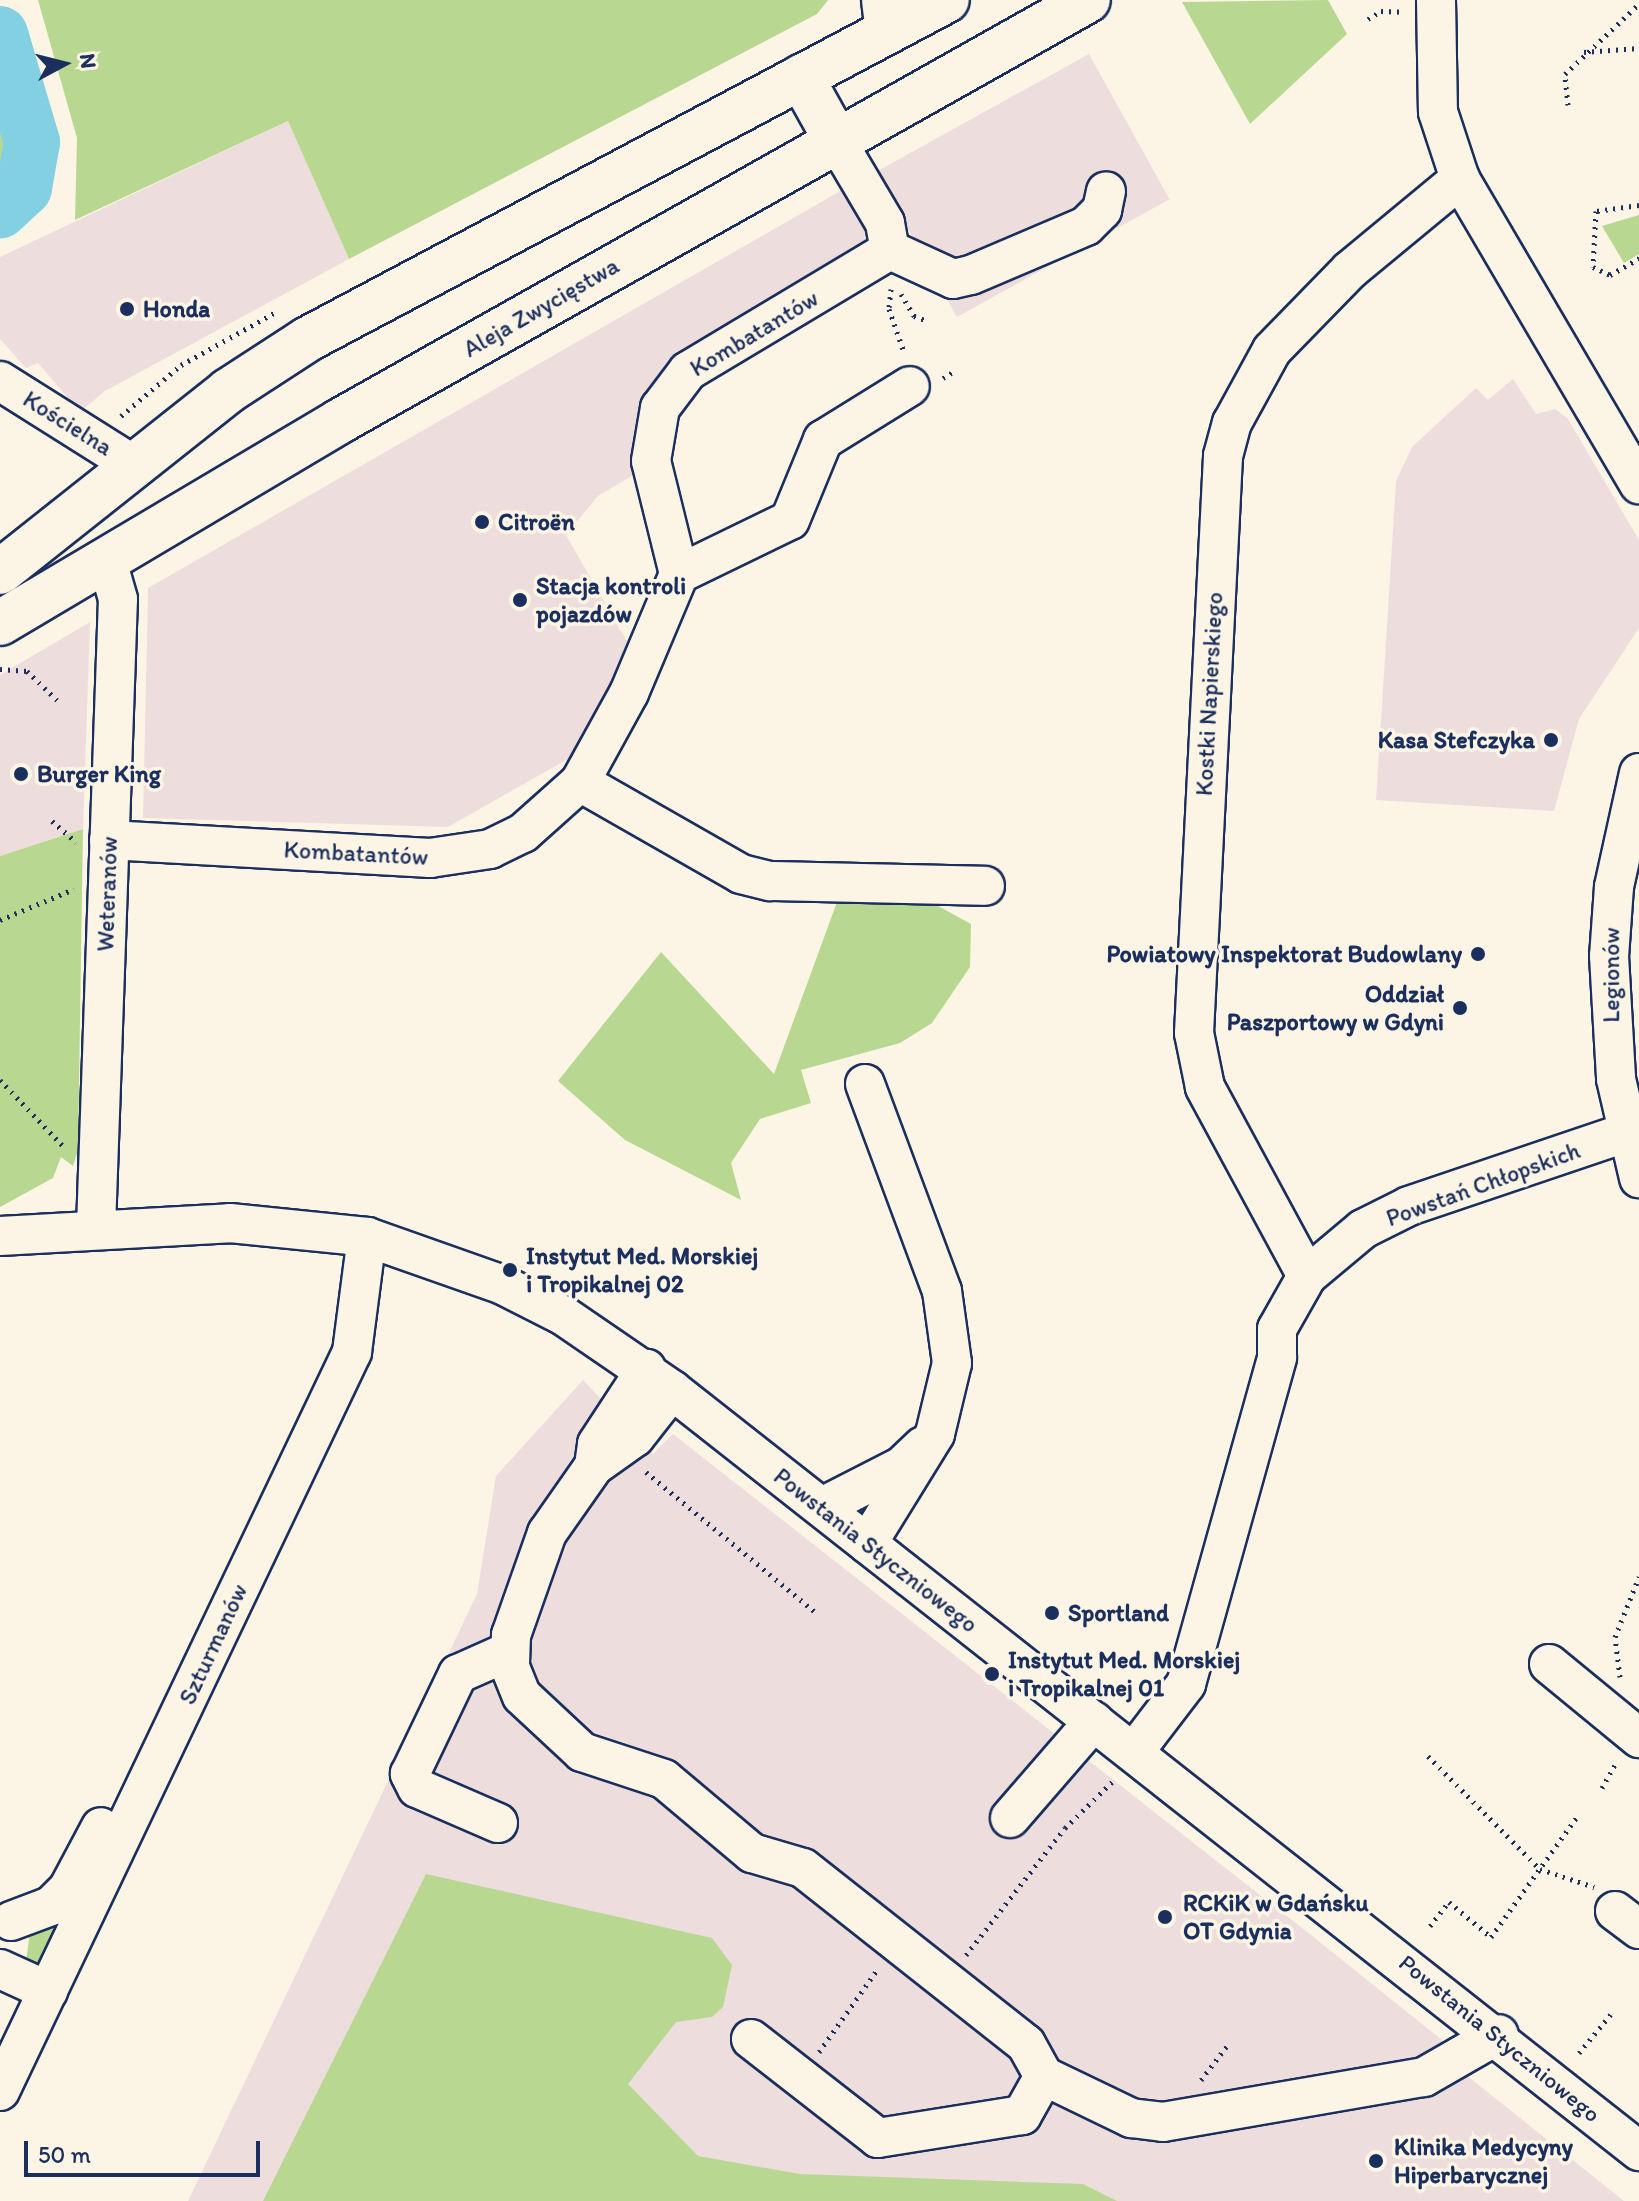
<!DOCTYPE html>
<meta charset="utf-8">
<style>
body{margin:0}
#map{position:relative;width:1639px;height:2201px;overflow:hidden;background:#fcf5e5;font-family:Itim,sans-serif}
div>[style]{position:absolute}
.built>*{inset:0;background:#edd;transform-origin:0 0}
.green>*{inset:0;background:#b8d891}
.river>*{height:56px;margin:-28px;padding:0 28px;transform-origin:28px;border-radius:28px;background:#84d0e3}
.path>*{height:5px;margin-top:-2.5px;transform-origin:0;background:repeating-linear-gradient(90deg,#1b2f5e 0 2px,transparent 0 8px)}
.roads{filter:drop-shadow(2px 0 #1b2f5e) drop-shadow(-2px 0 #1b2f5e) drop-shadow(0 2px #1b2f5e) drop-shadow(0 -2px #1b2f5e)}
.minor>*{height:38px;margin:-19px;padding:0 19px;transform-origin:19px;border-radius:19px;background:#fcf5e5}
.major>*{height:44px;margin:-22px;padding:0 22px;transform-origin:22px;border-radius:22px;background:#fcf5e5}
.dots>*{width:22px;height:22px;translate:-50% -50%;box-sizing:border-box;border:4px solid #fcf5e5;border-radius:50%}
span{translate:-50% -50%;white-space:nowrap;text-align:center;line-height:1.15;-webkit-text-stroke:7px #fcf5e5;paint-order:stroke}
.street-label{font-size:24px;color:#1b2f5e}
.poi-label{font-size:24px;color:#1b2f5e;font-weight:700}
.left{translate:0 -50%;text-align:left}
.right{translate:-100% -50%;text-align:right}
.north{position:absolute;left:24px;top:24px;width:80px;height:80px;-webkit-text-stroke:6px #fcf5e5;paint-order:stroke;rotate:83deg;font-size:22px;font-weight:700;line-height:32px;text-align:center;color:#1b2f5e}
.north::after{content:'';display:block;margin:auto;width:28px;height:36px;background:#1b2f5e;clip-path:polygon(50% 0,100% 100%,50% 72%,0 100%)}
.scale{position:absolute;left:24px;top:2141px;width:236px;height:36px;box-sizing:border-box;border:4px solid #1b2f5e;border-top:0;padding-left:10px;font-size:24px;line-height:28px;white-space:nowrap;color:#1b2f5e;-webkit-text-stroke:6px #fcf5e5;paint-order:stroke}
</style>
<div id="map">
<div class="built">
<div style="left:1089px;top:54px;width:166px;height:243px;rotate:61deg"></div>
<div style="clip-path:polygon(288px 121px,349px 259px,105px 391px,80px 412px,38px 363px,26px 368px,0 339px,0 257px)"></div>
<div style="clip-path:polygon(842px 190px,867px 224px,864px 251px,684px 352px,638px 472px,598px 496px,566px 535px,629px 645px,580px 752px,448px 827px,143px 818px,148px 588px)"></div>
<div style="clip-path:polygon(1513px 379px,1536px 414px,1555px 409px,1568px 419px,1639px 540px,1639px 628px,1579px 719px,1554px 811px,1376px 800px,1396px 481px,1412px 447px,1476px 388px,1488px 400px)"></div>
<div style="clip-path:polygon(90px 622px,83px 829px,0 856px,0 675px)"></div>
<div style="clip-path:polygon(583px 1380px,653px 1454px,673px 1434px,1316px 1939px,1442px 2040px,1441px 2055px,1624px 2201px,188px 2201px,477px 1594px,496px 1476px)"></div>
</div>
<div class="green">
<div style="clip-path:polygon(38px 0,828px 0,817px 14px,349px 259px,288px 121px,75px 220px,77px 138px)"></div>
<div style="clip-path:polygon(1328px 0,1347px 34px,1250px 124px,1182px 2px)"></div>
<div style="clip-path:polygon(0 64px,25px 168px,0 202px)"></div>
<div style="clip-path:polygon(1639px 215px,1639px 254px,1624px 263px,1602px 226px)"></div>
<div style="clip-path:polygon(83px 829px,78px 1150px,73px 1166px,61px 1157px,53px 1178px,0 1207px,0 856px)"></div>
<div style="clip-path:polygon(929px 901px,971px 924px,970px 967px,932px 1023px,900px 1043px,801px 1070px,811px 1103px,760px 1119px,731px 1163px,741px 1200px,625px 1140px,558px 1081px,661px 952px,774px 1074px,837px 902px)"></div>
<div style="clip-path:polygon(426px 1874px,712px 1938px,732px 1965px,723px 2007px,712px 2017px,676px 2022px,628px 2084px,698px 2156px,800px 2174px,1083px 2184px,1117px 2201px,263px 2201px)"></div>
<div style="clip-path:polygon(78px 1902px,41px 1968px,26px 1961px,30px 1932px,56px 1923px)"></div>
</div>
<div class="river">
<div style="left:0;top:34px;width:113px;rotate:73.5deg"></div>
<div style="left:32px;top:142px;width:47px;rotate:99.9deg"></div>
<div style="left:24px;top:188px;width:33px;rotate:137deg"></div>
</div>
<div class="path">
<div style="left:1368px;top:19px;width:15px;rotate:-32deg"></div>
<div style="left:1381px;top:11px;width:23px;rotate:2deg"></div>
<div style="left:1584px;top:52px;width:55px;rotate:-4.2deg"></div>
<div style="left:1568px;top:105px;width:31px;rotate:-96deg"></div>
<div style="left:1565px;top:74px;width:102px;rotate:-43.4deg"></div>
<div style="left:1639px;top:205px;width:43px;rotate:172.1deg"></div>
<div style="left:1596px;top:211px;width:56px;rotate:93.1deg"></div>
<div style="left:1593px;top:267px;width:19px;rotate:25deg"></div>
<div style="left:1610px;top:275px;width:34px;rotate:-30deg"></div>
<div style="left:891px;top:289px;width:20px;rotate:96deg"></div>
<div style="left:889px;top:309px;width:46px;rotate:70.8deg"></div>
<div style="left:901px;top:294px;width:26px;rotate:59deg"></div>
<div style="left:914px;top:316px;width:15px;rotate:20deg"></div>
<div style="left:943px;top:378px;width:15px;rotate:-32deg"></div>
<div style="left:121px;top:416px;width:79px;rotate:-40.4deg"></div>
<div style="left:181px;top:365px;width:107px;rotate:-29.2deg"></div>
<div style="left:0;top:669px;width:27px;rotate:4deg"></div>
<div style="left:27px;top:671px;width:45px;rotate:44.1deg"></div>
<div style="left:52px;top:821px;width:32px;rotate:41deg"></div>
<div style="left:0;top:920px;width:80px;rotate:-22.7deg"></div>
<div style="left:0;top:1080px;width:91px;rotate:46.3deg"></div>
<div style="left:646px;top:1472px;width:218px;rotate:39.6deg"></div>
<div style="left:1620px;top:1677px;width:40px;rotate:-97.1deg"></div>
<div style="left:1615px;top:1637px;width:65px;rotate:-68.2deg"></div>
<div style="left:1428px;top:1756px;width:159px;rotate:45.3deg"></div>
<div style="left:1540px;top:1869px;width:57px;rotate:18.4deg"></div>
<div style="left:1602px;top:1788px;width:29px;rotate:-61deg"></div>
<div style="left:1430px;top:1926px;width:31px;rotate:-52deg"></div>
<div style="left:1449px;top:1902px;width:55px;rotate:39.8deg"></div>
<div style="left:1491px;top:1937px;width:148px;rotate:-54.4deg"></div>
<div style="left:966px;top:1955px;width:161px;rotate:-52.1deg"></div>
<div style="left:1065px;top:1828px;width:69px;rotate:-44.4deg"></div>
<div style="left:819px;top:2052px;width:100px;rotate:-54.7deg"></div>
<div style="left:1579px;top:2053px;width:50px;rotate:-50.6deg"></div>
<div style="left:1201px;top:2080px;width:43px;rotate:-52.6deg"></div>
</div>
<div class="roads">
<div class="minor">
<div style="left:881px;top:0;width:33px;rotate:83deg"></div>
<div style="left:1436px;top:0;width:112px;rotate:89deg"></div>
<div style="left:1438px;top:112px;width:71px;rotate:71.8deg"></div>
<div style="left:1460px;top:179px;width:354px;rotate:59.6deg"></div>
<div style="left:836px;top:140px;width:96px;rotate:59.4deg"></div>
<div style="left:885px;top:223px;width:27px;rotate:80deg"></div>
<div style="left:890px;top:250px;width:69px;rotate:24.7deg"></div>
<div style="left:953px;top:279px;width:18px;rotate:-13deg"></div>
<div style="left:971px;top:275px;width:125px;rotate:-23.1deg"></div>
<div style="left:1086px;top:226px;width:23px;rotate:-45deg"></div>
<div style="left:1102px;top:210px;width:19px;rotate:-78deg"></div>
<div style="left:0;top:381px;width:160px;rotate:32.2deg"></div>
<div style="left:679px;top:574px;width:123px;rotate:-25.9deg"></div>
<div style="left:790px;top:520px;width:87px;rotate:-67.6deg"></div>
<div style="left:823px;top:440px;width:102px;rotate:-31.8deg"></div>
<div style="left:1639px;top:773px;width:117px;rotate:102.4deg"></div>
<div style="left:1614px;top:887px;width:69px;rotate:94.1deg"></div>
<div style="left:1609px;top:956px;width:123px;rotate:86.7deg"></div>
<div style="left:1616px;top:1079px;width:102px;rotate:76.9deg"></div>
<div style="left:580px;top:782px;width:185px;rotate:29.7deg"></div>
<div style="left:741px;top:874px;width:30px;rotate:14deg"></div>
<div style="left:770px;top:881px;width:215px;rotate:1.3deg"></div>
<div style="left:109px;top:840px;width:322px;rotate:3.2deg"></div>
<div style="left:430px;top:858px;width:61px;rotate:-8.5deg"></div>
<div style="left:490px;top:849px;width:37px;rotate:-26deg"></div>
<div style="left:523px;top:833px;width:76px;rotate:-41.8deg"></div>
<div style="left:580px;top:782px;width:102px;rotate:-61.2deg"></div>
<div style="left:629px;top:693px;width:129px;rotate:-67.2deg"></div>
<div style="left:679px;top:574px;width:116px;rotate:-103.9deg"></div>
<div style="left:651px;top:461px;width:54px;rotate:-80.4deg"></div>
<div style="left:660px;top:408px;width:46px;rotate:-52.9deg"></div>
<div style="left:688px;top:371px;width:235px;rotate:-30.9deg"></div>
<div style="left:865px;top:1084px;width:221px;rotate:69.6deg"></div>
<div style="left:942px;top:1291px;width:73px;rotate:82.1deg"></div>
<div style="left:952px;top:1363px;width:73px;rotate:103.5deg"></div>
<div style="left:935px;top:1434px;width:129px;rotate:121.7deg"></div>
<div style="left:96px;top:1228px;width:629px;rotate:-88deg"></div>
<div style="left:118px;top:599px;width:40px;rotate:-106deg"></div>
<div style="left:0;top:1236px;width:230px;rotate:-3.2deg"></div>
<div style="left:230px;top:1223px;width:138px;rotate:5.8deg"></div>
<div style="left:367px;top:1237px;width:144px;rotate:19.4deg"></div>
<div style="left:503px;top:1285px;width:68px;rotate:26.9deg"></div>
<div style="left:564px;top:1316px;width:131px;rotate:34.4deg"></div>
<div style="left:672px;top:1390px;width:1231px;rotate:38.2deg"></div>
<div style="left:1307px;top:1276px;width:215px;rotate:-118.4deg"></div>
<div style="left:1205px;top:1087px;width:55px;rotate:-101.5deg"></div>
<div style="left:1194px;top:1033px;width:578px;rotate:-87.12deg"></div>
<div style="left:1223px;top:456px;width:34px;rotate:-75deg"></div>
<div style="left:1232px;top:423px;width:83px;rotate:-61.3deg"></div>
<div style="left:1272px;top:350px;width:112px;rotate:-45.7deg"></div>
<div style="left:1350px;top:270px;width:143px;rotate:-39.6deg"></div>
<div style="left:672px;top:1390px;width:60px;rotate:128.2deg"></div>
<div style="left:635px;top:1437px;width:50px;rotate:144.7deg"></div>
<div style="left:594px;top:1466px;width:82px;rotate:125deg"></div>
<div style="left:547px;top:1533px;width:108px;rotate:109.4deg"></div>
<div style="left:511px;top:1635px;width:32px;rotate:92deg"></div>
<div style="left:510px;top:1667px;width:31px;rotate:68deg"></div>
<div style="left:522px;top:1696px;width:82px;rotate:43deg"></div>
<div style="left:582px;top:1752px;width:86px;rotate:18.2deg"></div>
<div style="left:664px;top:1779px;width:115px;rotate:40.1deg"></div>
<div style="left:752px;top:1853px;width:53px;rotate:16.4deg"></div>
<div style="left:803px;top:1868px;width:284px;rotate:38.3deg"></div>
<div style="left:1026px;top:2044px;width:37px;rotate:61deg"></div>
<div style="left:1044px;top:2076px;width:45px;rotate:119.4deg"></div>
<div style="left:1022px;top:2115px;width:146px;rotate:170.9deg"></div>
<div style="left:878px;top:2138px;width:161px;rotate:-142.1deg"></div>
<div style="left:594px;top:1466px;width:22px;rotate:-82deg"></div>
<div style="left:597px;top:1444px;width:90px;rotate:-56.8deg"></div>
<div style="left:822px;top:1507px;width:90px;rotate:-27.1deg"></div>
<div style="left:902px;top:1466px;width:28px;rotate:-44deg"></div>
<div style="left:1549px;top:1664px;width:117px;rotate:39.4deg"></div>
<div style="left:1134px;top:1752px;width:86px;rotate:-52.6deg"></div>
<div style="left:1186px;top:1684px;width:339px;rotate:-74.4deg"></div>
<div style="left:1277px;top:1357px;width:28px;rotate:-90deg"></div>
<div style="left:1277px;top:1329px;width:61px;rotate:-60.5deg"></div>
<div style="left:1307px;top:1276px;width:73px;rotate:-40deg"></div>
<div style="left:1363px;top:1229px;width:51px;rotate:-26.6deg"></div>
<div style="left:1409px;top:1206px;width:243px;rotate:-18.7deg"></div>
<div style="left:1010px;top:1818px;width:128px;rotate:-49.1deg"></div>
<div style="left:498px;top:1823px;width:88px;rotate:-156.6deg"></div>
<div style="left:417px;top:1788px;width:16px;rotate:-117deg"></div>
<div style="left:410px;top:1774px;width:111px;rotate:-64.4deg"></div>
<div style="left:458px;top:1674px;width:57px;rotate:-23.9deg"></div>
<div style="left:1615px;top:1911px;width:30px;rotate:37deg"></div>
<div style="left:11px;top:1921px;width:43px;rotate:-20.6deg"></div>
<div style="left:51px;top:1906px;width:24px;rotate:-45deg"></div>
<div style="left:68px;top:1889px;width:70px;rotate:-62deg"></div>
<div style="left:0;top:1969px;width:53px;rotate:24.6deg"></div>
<div style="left:1044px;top:2076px;width:97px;rotate:25.8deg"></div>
<div style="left:1131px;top:2118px;width:32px;rotate:7deg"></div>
<div style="left:1163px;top:2122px;width:265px;rotate:-9.8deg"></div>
<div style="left:1424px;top:2077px;width:86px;rotate:-29.8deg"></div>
<div style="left:0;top:2091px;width:819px;rotate:-64.53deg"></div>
<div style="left:352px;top:1352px;width:116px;rotate:-82.6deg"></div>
</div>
<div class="major">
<div style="left:801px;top:77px;width:72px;rotate:60.9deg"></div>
<div style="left:0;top:572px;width:291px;rotate:-38.4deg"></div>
<div style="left:228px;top:391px;width:95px;rotate:-33deg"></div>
<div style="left:308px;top:339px;width:723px;rotate:-27.95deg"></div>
<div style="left:0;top:623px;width:395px;rotate:-30.7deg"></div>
<div style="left:340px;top:421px;width:858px;rotate:-29.37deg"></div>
</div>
</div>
<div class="dots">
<div style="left:127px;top:309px;background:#1b2f5e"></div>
<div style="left:482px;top:522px;background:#1b2f5e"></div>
<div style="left:520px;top:600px;background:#1b2f5e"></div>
<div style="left:1551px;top:740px;background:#1b2f5e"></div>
<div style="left:21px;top:774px;background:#1b2f5e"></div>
<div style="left:1478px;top:954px;background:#1b2f5e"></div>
<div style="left:1460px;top:1008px;background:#1b2f5e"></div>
<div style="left:510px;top:1270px;background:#1b2f5e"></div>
<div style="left:1052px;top:1613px;background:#1b2f5e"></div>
<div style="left:992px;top:1674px;background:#1b2f5e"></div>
<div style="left:1165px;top:1917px;background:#1b2f5e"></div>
<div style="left:1376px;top:2161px;background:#1b2f5e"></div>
</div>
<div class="street-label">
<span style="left:541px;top:307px;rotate:-30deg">Aleja Zwycięstwa</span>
<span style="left:754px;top:333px;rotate:-31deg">Kombatantów</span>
<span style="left:68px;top:423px;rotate:32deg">Kościelna</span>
<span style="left:1209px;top:694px;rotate:-87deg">Kostki Napierskiego</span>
<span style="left:356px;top:853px;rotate:3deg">Kombatantów</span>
<span style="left:107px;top:894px;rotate:-88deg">Weteranów</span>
<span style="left:1611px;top:975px;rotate:-90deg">Legionów</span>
<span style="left:1483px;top:1184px;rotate:-20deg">Powstań Chłopskich</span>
<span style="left:876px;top:1550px;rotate:38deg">Powstania Styczniowego</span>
<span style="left:213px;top:1644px;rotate:-65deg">Szturmanów</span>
<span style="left:1500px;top:2038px;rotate:39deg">Powstania Styczniowego</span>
</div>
<div class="poi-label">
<span class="left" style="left:143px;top:309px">Honda</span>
<span class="left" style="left:498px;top:522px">Citroën</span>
<span class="left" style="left:536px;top:600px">Stacja kontroli<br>pojazdów</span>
<span class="right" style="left:1535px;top:740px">Kasa Stefczyka</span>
<span class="left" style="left:37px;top:774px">Burger King</span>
<span class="right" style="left:1462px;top:954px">Powiatowy Inspektorat Budowlany</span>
<span class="right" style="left:1444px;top:1008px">Oddział<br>Paszportowy w Gdyni</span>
<span class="left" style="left:526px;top:1270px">Instytut Med. Morskiej<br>i Tropikalnej 02</span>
<span class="left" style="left:1068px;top:1613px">Sportland</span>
<span class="left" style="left:1008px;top:1674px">Instytut Med. Morskiej<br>i Tropikalnej 01</span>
<span class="left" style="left:1183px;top:1917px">RCKiK w Gdańsku<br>OT Gdynia</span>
<span class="left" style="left:1394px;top:2161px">Klinika Medycyny<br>Hiperbarycznej</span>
</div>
<div class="north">N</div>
<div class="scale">50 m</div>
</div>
